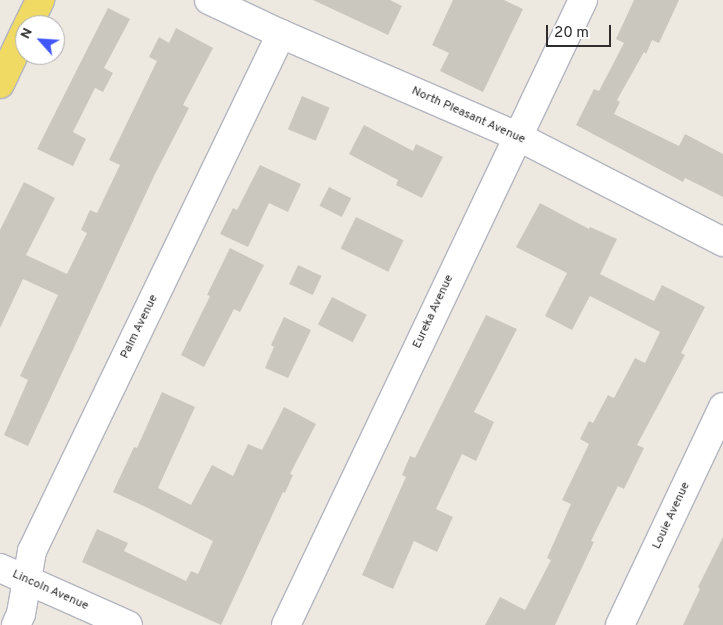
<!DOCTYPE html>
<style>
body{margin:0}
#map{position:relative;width:723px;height:625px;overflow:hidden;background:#eee9e0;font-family:Overpass,sans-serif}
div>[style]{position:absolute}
.building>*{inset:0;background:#cac7be;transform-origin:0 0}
.roads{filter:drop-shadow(1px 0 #b3b5c0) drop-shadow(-1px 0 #b3b5c0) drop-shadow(0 1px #b3b5c0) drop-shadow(0 -1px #b3b5c0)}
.minor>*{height:28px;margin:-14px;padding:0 14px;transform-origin:14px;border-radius:14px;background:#fff}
.major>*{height:28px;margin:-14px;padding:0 14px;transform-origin:14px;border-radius:14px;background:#f0da63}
span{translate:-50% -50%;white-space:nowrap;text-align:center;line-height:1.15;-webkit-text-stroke:5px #fff;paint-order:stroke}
.street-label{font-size:12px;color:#2d2d2d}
.north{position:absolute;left:15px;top:15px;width:50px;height:50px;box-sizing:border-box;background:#fff;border:1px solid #ababab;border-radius:50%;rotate:296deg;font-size:14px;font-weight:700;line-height:20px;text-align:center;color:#2d2d2d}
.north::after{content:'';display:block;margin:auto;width:18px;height:22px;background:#4257f9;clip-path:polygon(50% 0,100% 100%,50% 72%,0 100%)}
.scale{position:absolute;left:546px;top:25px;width:65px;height:22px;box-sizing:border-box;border:2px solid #2d2d2d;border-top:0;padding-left:6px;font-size:15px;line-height:18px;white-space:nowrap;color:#2d2d2d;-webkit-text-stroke:4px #fff;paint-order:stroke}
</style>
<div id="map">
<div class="building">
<div style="clip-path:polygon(313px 0,390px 0,402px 6px,388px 35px)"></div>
<div style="clip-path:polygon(453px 0,504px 0,523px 9px,483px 92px,440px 71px,449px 53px,432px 45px)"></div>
<div style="clip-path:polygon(634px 0,679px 0,659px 43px,652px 40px,646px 54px,644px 52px,617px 100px,620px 102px,614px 114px,679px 146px,685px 134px,723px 154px,723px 197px,685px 178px,683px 182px,576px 125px,594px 89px,599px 91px,624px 43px,616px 39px)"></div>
<div style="clip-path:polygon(108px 8px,130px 19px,104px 68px,113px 73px,103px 92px,95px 88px,73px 132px,86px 139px,73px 166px,37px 149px)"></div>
<div style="clip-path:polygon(176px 28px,213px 48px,183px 105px,189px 108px,155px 174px,28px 446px,4px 435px,28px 380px,20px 376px,58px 295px,23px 279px,0 328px,0 230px,24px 182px,55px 198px,26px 255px,67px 274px,87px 233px,81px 230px,90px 210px,97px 213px,120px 165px,109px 160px,157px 61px,149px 57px,159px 37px,169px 43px)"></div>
<div style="left:302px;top:96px;width:30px;height:36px;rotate:23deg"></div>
<div style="clip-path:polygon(364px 125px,413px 151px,416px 144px,443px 157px,422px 198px,396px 185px,398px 180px,349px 154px)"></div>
<div style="clip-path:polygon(260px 165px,301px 184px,288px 212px,269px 203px,248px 247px,220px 234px,233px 208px,237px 210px)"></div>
<div style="left:329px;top:187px;width:25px;height:21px;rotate:27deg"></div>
<div style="clip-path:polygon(540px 203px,589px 229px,590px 227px,617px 239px,600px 274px,654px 301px,662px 285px,705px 307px,681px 353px,685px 355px,637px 445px,644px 448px,624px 489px,618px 486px,591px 541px,594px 542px,555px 625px,485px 625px,500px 597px,525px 610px,551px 560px,547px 558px,571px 504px,562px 500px,589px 444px,580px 439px,589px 421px,593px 423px,608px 395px,614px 398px,635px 358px,645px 363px,660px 332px,590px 296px,572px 330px,545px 316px,567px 273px,516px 247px)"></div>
<div style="left:356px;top:217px;width:53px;height:35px;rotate:26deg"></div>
<div style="clip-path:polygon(230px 248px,264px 265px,240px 312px,234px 309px,204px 367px,181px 355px,210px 296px,207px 295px)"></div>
<div style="left:298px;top:265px;width:26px;height:21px;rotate:25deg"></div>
<div style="left:332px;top:297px;width:39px;height:31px;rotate:27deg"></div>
<div style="clip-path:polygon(486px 315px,517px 329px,474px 412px,494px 422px,476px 461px,462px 454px,436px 509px,453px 517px,437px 552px,414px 541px,393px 589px,362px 575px,406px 477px,402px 475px,410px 456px,415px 458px)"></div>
<div style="clip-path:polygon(284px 317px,311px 330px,288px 378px,265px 368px,274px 347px,271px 345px)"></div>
<div style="clip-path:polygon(162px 392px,195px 407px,158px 488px,191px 505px,212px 465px,233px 476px,248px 444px,262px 450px,284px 407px,316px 424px,290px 474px,293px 475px,285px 493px,283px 492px,221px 625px,82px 562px,97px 529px,128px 543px,124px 551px,186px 581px,191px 571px,198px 574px,213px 541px,148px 508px,113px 492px,134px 447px,137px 448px)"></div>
<div style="clip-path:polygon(723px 537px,723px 625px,683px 625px,700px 589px,698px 587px)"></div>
</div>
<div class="roads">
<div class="minor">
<div style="left:209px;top:0;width:80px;rotate:25.3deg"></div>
<div style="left:281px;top:34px;width:257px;rotate:23.4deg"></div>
<div style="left:517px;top:136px;width:232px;rotate:27.2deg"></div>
<div style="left:0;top:568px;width:140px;rotate:24deg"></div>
<div style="left:16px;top:625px;width:12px;rotate:-66deg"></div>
<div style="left:21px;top:614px;width:64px;rotate:-80.1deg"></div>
<div style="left:32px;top:551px;width:574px;rotate:-64.28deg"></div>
<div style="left:286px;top:625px;width:692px;rotate:-64.58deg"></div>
<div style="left:620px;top:625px;width:241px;rotate:-64.7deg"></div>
</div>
<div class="major">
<div style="left:28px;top:25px;width:28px;rotate:-64deg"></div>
<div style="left:0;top:84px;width:59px;rotate:-64.7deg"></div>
</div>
</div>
<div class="street-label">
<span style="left:468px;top:116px;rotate:24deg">North Pleasant Avenue</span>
<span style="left:434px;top:312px;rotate:-65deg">Eureka Avenue</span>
<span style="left:140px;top:327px;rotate:-64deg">Palm Avenue</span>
<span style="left:672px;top:516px;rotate:-65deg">Louie Avenue</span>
<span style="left:50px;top:591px;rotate:24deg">Lincoln Avenue</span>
</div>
<div class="north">N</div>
<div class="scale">20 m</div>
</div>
